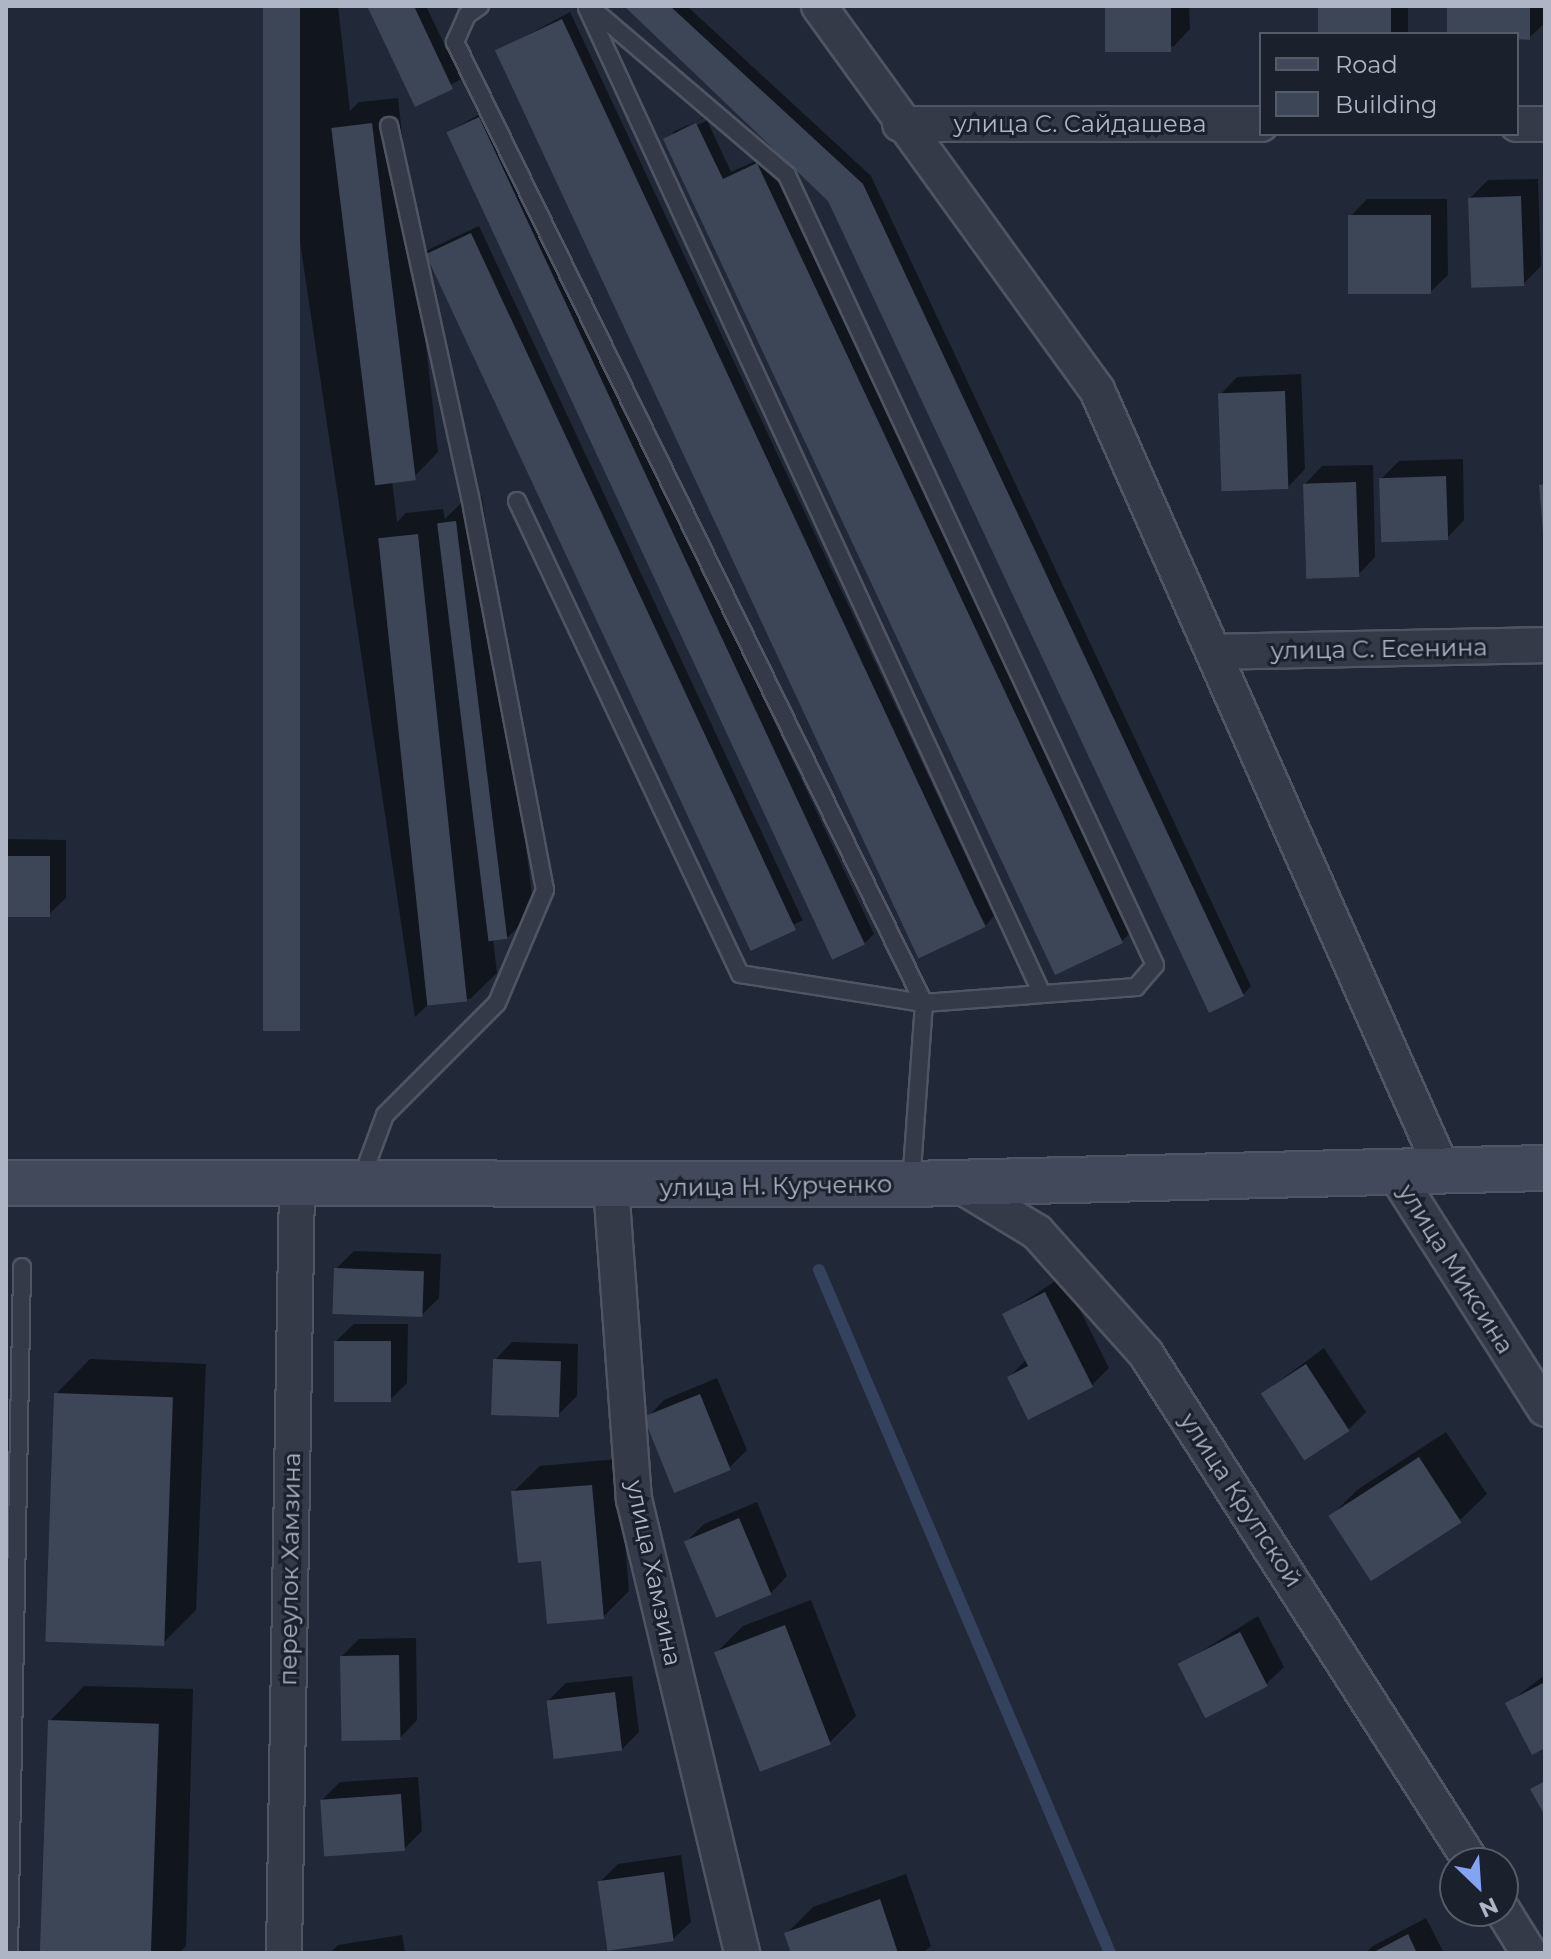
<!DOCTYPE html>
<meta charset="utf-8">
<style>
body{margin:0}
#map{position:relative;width:1551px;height:1959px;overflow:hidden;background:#212837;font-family:Montserrat,sans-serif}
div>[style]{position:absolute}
.shadow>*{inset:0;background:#0007;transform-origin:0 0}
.stream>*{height:12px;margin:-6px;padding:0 6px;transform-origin:6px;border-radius:6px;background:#35425e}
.building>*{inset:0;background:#3d4657;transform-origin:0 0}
.roads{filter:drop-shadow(2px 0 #4f5562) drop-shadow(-2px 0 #4f5562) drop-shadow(0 2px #4f5562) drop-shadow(0 -2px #4f5562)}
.lane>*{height:16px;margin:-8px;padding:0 8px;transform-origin:8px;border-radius:8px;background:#343a47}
.street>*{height:34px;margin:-17px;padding:0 17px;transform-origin:17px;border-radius:17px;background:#343a47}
.secondary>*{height:44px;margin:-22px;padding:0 22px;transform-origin:22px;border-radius:22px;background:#42495a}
span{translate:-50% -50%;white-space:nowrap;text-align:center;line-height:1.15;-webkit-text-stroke:6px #1a202c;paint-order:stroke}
.street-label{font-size:24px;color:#aeb5c4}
.frame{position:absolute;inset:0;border:8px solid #aeb5c4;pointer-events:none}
.legend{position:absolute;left:1259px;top:32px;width:260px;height:104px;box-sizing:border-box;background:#1a202c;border:2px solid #555c69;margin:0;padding:10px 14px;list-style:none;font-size:24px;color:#aeb5c4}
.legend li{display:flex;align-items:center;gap:16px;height:40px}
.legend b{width:40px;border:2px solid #555c69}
.north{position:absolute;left:1439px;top:1847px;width:80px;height:80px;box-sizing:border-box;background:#1a202c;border:2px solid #555c69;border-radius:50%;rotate:155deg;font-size:22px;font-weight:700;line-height:32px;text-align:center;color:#aeb5c4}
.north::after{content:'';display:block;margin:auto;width:28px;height:36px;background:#83a4f5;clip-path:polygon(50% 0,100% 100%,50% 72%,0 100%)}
</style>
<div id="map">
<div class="shadow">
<div style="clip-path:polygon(265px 6px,338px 6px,350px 111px,359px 102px,398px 98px,438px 452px,412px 479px,392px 481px,397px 522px,406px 513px,443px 509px,445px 519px,466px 498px,482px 496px,534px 911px,508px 937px,493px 939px,497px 973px,470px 999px,433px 1000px,415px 1017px)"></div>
<div style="clip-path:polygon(369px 6px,426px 6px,461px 79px,416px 105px)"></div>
<div style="clip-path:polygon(627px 6px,687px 6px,871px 176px,1251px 986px,1243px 995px,830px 200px)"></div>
<div style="clip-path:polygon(1107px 6px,1189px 6px,1190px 29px,1173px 47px)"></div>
<div style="left:1320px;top:6px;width:88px;height:28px"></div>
<div style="clip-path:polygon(1449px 6px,1545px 6px,1545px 23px,1529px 38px)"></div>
<div style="clip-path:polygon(570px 12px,994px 916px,986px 925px,498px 51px)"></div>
<div style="clip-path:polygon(487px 110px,874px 934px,865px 943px,448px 132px)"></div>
<div style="clip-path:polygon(evenodd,705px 116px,731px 172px,766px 156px,1130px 933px,1122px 941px,665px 139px,705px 116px,705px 117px,706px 121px,673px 136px,673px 132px,705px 117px)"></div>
<div style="clip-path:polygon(1538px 179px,1541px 266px,1523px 284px,1470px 198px,1488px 180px)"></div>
<div style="clip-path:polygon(1367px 199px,1447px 199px,1448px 275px,1430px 292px,1350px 217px)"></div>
<div style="left:479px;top:226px;width:766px;height:58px;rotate:65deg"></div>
<div style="clip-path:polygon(1301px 374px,1305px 469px,1288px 487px,1220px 395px,1237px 377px)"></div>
<div style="clip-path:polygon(1463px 459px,1464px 520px,1447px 538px,1381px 479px,1399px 461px)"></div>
<div style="clip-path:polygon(1373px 465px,1375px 557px,1358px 575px,1305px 484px,1322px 466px)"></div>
<div style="clip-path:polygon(6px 839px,66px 840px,66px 898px,48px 915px,6px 915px)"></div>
<div style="clip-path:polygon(354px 1251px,441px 1254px,439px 1298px,422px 1315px,336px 1269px)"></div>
<div style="clip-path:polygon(1063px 1276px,1109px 1368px,1091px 1386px,1009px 1377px,1027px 1359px,1004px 1315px)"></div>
<div style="clip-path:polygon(354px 1324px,408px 1324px,407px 1383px,389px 1401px,336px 1341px)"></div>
<div style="clip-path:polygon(512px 1342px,578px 1344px,577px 1396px,559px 1414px,495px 1360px)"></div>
<div style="clip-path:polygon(1324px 1348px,1366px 1412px,1348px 1430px,1262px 1394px)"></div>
<div style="clip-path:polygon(90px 1359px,206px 1364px,196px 1610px,161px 1645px,56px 1394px)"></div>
<div style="clip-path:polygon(717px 1378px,747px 1450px,729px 1468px,647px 1418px,664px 1400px)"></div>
<div style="clip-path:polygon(1446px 1432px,1487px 1494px,1460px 1520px,1331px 1516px,1357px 1490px)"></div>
<div style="clip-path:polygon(618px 1459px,629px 1591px,603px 1617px,543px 1559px,513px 1492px,540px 1466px)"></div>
<div style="clip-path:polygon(757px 1502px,787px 1576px,770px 1594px,686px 1542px,704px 1524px)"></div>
<div style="clip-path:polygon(811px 1600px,856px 1716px,830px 1742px,717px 1652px,743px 1626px)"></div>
<div style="clip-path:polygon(1258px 1616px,1284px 1667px,1266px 1684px,1181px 1664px)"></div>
<div style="clip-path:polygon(416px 1638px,417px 1720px,400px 1738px,342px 1656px,359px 1639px)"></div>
<div style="clip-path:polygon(1545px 1675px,1545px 1746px,1507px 1704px)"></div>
<div style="clip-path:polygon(632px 1676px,639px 1732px,621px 1750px,548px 1701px,566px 1683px)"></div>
<div style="clip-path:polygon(84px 1686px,193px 1689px,186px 1946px,179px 1953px,44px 1953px,50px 1721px)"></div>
<div style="clip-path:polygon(418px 1777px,422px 1831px,404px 1849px,322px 1800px,340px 1782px)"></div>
<div style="clip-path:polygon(681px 1855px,691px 1922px,673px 1939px,600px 1882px,618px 1864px)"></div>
<div style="clip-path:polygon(906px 1874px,931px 1946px,923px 1953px,794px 1953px,787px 1933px,813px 1907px)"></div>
<div style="clip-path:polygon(1426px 1918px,1444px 1953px,1366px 1953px,1373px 1946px)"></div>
<div style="clip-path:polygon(402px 1935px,405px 1953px,330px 1953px,338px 1945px)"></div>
</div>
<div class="stream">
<div style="left:819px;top:1270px;width:742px;rotate:66.92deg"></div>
</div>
<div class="building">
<div style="left:263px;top:6px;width:37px;height:1025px"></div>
<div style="clip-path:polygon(367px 6px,414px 6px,453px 89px,415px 107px)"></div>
<div style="clip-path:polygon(624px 6px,670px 6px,863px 184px,1244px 996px,1209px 1013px,828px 201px)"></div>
<div style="left:1105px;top:6px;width:66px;height:46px"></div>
<div style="left:1318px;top:6px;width:73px;height:28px"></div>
<div style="clip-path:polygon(1447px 6px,1530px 6px,1530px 40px,1447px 34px)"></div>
<div style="left:562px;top:19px;width:1002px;height:74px;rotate:65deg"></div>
<div style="left:479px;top:117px;width:913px;height:36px;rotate:65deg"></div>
<div style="left:372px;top:123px;width:360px;height:41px;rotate:83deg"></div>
<div style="clip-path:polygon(696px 123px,723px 179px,757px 163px,1123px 943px,1055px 975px,663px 139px)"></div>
<div style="left:1521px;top:196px;width:90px;height:53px;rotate:88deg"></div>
<div style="left:1431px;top:215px;width:79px;height:83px;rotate:90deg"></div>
<div style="left:471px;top:233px;width:769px;height:50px;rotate:65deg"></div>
<div style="left:1285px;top:391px;width:98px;height:67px;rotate:88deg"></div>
<div style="left:1446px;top:476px;width:64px;height:67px;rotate:88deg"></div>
<div style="left:1356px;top:482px;width:95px;height:53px;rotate:88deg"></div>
<div style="clip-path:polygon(1545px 484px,1545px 532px,1543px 532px,1539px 485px)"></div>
<div style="left:456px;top:521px;width:421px;height:19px;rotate:83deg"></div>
<div style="left:418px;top:534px;width:470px;height:40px;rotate:84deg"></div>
<div style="left:6px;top:856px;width:44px;height:61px"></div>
<div style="left:334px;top:1268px;width:90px;height:46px;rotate:2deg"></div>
<div style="clip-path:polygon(1045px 1292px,1093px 1387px,1028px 1420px,1007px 1377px,1028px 1366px,1002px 1314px)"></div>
<div style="left:334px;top:1341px;width:57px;height:61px"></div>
<div style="left:493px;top:1359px;width:68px;height:56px;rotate:2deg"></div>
<div style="left:1306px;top:1364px;width:80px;height:54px;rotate:57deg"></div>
<div style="left:54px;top:1393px;width:119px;height:249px;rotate:2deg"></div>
<div style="left:700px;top:1394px;width:82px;height:61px;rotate:68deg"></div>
<div style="left:1419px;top:1457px;width:78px;height:108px;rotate:57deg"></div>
<div style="clip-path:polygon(592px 1485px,604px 1619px,547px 1624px,541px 1561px,518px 1563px,511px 1491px)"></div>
<div style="left:739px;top:1518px;width:83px;height:60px;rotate:67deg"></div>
<div style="left:785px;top:1625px;width:128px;height:76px;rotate:69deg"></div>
<div style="left:1240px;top:1632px;width:61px;height:70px;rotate:63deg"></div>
<div style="left:399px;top:1655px;width:85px;height:59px;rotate:89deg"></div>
<div style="clip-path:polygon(1545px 1682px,1545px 1748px,1532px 1755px,1505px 1703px)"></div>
<div style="left:615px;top:1692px;width:59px;height:69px;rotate:83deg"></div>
<div style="left:48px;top:1720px;width:111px;height:233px;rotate:2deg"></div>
<div style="clip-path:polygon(1545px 1781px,1545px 1816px,1530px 1789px)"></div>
<div style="left:401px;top:1794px;width:57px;height:81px;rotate:86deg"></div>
<div style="left:664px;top:1872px;width:70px;height:67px;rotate:82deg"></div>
<div style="clip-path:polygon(880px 1899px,898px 1953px,791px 1953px,784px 1933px)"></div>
<div style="clip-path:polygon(1408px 1934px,1417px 1953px,1372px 1953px)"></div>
</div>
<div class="roads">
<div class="lane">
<div style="left:480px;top:6px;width:16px;rotate:145deg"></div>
<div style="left:467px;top:15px;width:30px;rotate:114deg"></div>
<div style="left:455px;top:42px;width:1069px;rotate:63.99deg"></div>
<div style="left:924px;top:1003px;width:180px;rotate:94.1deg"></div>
<div style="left:587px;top:8px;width:1086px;rotate:65.23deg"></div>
<div style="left:517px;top:501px;width:523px;rotate:64.76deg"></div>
<div style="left:740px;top:974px;width:186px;rotate:9deg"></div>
<div style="left:924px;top:1003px;width:213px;rotate:-4.3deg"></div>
<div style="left:1136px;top:987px;width:29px;rotate:-49deg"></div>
<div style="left:1155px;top:965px;width:872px;rotate:-114.98deg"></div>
<div style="left:787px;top:175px;width:260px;rotate:-139.5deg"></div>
<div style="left:361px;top:1180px;width:69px;rotate:-69.7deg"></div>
<div style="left:385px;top:1115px;width:158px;rotate:-45deg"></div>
<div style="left:497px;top:1003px;width:123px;rotate:-67deg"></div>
<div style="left:545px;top:890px;width:391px;rotate:-100.8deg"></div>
<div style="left:472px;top:506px;width:389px;rotate:-102.3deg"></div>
<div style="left:9px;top:1953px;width:686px;rotate:-88.91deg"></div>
</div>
<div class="street">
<div style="left:819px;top:6px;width:474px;rotate:54.1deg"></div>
<div style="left:1097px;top:390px;width:852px;rotate:66.11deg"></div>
<div style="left:900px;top:124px;width:361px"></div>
<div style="left:1517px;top:124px;width:28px"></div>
<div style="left:1213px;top:652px;width:332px;rotate:-1.2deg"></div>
<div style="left:1393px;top:1170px;width:283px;rotate:57.5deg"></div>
<div style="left:958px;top:1184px;width:92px;rotate:31.3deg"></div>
<div style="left:1037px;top:1232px;width:164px;rotate:48.2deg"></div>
<div style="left:1146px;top:1354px;width:604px;rotate:57.36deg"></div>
<div style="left:611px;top:1187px;width:313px;rotate:85.8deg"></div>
<div style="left:634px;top:1499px;width:467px;rotate:76.6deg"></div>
<div style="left:1503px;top:1911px;width:49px;rotate:58.2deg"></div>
<div style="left:284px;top:1953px;width:768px;rotate:-89.03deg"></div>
</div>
<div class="secondary">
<div style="left:6px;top:1183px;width:905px;rotate:0.06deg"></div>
<div style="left:911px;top:1184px;width:634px;rotate:-1.45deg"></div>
</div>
</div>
<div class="street-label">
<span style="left:1080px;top:124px">улица С. Сайдашева</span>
<span style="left:1379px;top:649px;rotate:-1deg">улица С. Есенина</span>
<span style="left:776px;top:1186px;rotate:-1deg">улица Н. Курченко</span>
<span style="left:1456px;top:1269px;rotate:58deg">улица Миксина</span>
<span style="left:1241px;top:1500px;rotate:57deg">улица Крупской</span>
<span style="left:290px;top:1569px;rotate:-89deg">переулок Хамзина</span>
<span style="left:654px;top:1573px;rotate:78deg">улица Хамзина</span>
</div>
<div class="frame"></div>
<ul class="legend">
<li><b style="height:10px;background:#42495a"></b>Road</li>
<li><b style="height:22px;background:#3d4657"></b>Building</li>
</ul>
<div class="north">N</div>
</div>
